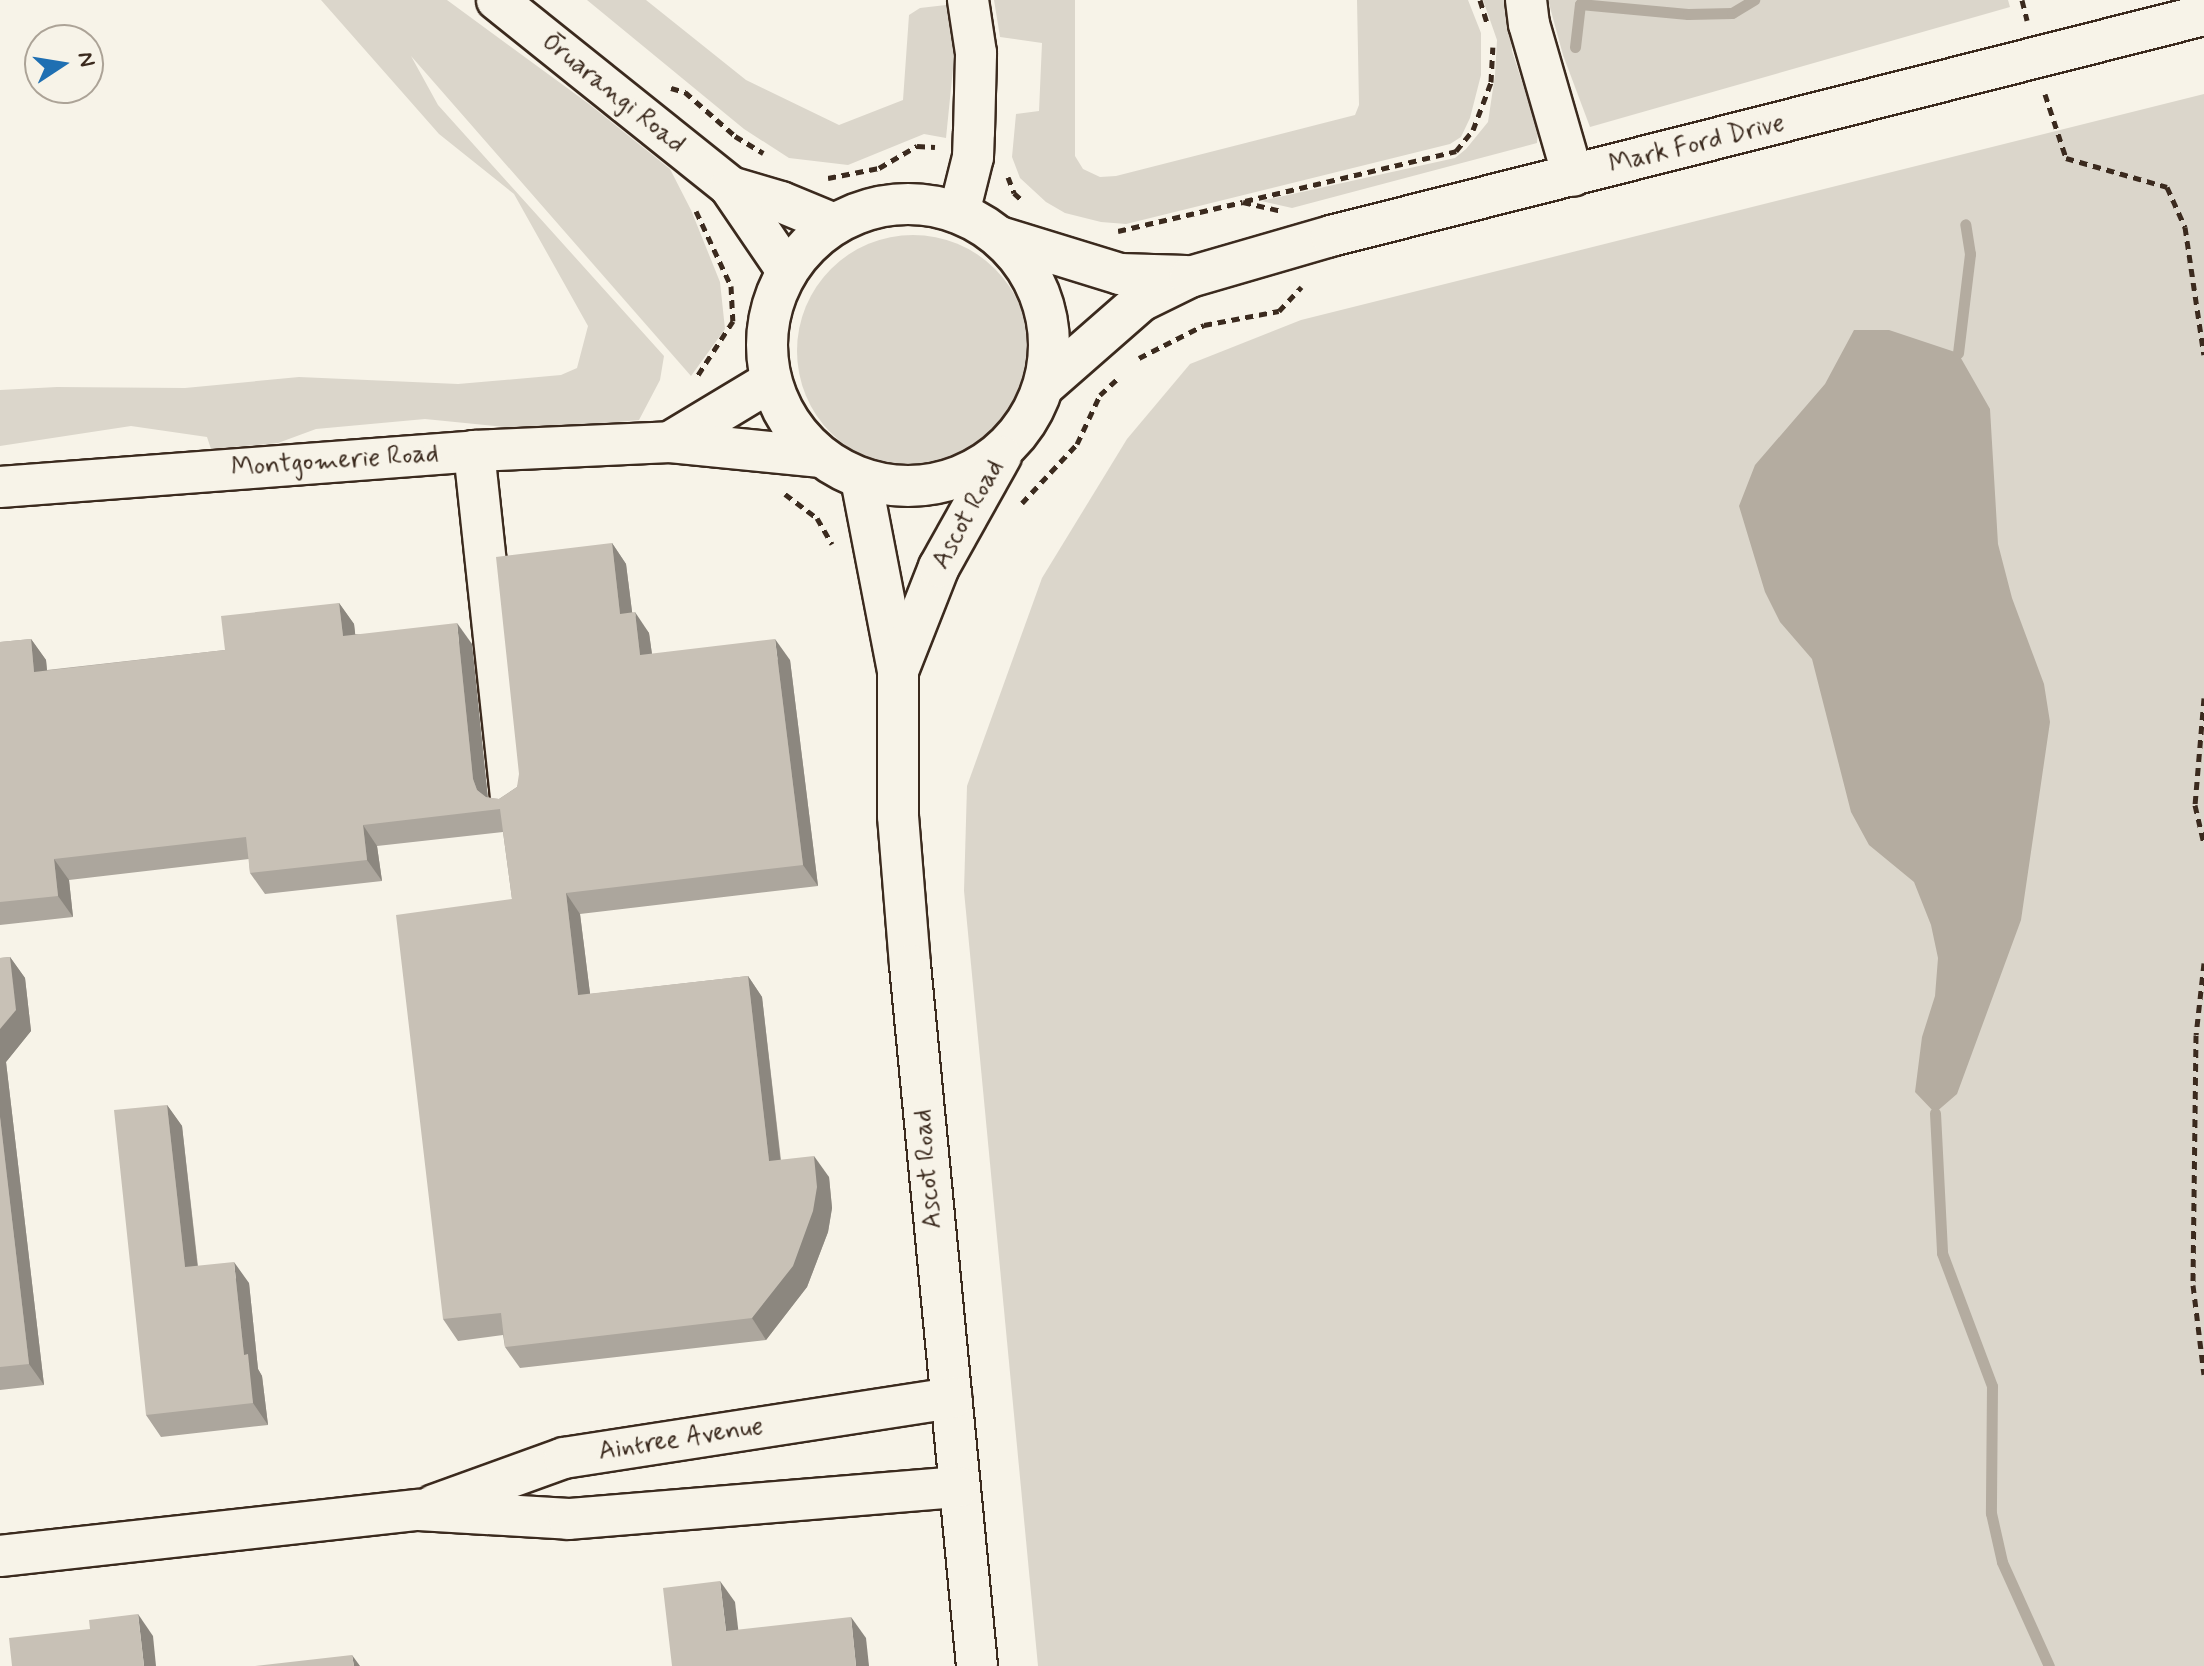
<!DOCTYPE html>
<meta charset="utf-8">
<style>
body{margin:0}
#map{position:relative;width:2204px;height:1666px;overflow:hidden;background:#f7f3e8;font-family:Mynerve,sans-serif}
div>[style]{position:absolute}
.green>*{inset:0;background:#dbd6cb}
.round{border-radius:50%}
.water>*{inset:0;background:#b4aca0}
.stream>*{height:11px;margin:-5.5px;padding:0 5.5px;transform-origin:5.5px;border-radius:5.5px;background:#b4aca0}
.path>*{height:5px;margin-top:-2.5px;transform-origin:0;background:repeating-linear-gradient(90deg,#3b2a1e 0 8px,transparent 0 14px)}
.roads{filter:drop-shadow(2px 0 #3b2a1e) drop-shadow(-2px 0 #3b2a1e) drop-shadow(0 2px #3b2a1e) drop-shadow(0 -2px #3b2a1e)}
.minor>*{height:40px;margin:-20px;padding:0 20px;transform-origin:20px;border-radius:20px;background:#f7f3e8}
.minor>.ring{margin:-20px;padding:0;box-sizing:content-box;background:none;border:40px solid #f7f3e8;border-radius:50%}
.wall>*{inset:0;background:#aca69d}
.shaded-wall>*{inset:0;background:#8c877f}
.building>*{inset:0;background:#c8c1b6}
span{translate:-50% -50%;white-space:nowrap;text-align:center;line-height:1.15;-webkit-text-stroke:6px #f7f3e8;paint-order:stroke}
.street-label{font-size:26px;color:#3b2a1e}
.north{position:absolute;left:24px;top:24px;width:80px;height:80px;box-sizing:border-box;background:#f7f3e8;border:2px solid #aca397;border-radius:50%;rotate:78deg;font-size:22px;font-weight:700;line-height:32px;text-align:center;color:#3b2a1e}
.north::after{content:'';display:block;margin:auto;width:28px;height:36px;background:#1f6fb2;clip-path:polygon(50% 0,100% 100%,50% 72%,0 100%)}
</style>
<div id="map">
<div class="green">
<div style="clip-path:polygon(321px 0,447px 0,589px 104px,670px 169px,691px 210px,720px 282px,725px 329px,691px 376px,411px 56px,438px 105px,664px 356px,660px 380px,639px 420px,535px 430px,425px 419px,316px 429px,278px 443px,211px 449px,207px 437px,131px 426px,0 446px,0 390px,57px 387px,185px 388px,299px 377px,458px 384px,561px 375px,577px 368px,588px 326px,514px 194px,439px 134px)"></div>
<div style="clip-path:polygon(587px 0,646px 0,746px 80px,839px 125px,903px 100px,909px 15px,920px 8px,946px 5px,956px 39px,946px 138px,924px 134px,848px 165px,789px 158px,744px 129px)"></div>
<div style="clip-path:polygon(994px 0,1075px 0,1075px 156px,1083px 169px,1100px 177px,1116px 176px,1355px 115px,1359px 105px,1357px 0,1468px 0,1481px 33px,1481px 75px,1470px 118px,1461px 137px,1450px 144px,1126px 224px,1101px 222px,1065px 213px,1046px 202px,1020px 178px,1012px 157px,1016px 114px,1039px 111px,1042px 43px,1000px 37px)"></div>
<div style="clip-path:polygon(1483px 0,1507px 0,1512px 51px,1538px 131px,1537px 143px,1292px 208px,1261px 201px,1455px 158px,1466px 149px,1488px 122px,1495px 75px,1497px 40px)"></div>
<div style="clip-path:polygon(1548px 0,2008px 0,2010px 7px,1590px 127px,1563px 55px)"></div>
<div style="clip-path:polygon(2204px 94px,2204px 1666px,1038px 1666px,964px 891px,967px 786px,1042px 578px,1127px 439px,1190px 364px,1301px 320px)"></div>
<div class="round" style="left:797px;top:235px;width:232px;height:232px"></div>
</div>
<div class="water">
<div style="clip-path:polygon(1854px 330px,1889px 330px,1958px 353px,1990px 409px,1998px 544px,2012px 598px,2044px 684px,2050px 722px,2021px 920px,1957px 1094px,1935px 1113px,1915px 1092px,1922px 1037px,1935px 996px,1938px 958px,1931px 925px,1914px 882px,1869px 845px,1851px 812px,1812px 659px,1780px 622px,1765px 592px,1739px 506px,1755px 465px,1825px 384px)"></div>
</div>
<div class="stream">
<div style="left:1575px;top:47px;width:43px;rotate:-83.4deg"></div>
<div style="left:1580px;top:4px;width:108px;rotate:5.3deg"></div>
<div style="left:1688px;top:14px;width:44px;rotate:-1.3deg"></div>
<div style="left:1732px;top:13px;width:26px;rotate:-31deg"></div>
<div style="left:1958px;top:353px;width:100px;rotate:-83.1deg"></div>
<div style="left:1970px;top:254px;width:30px;rotate:-99deg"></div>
<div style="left:1935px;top:1113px;width:140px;rotate:87.1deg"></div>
<div style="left:1942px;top:1253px;width:142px;rotate:69.4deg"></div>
<div style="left:1992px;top:1386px;width:127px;rotate:90.5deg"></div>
<div style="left:1991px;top:1513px;width:50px;rotate:77.3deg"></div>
<div style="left:2002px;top:1562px;width:114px;rotate:65.7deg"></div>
</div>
<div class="path">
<div style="left:1480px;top:0;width:27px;rotate:73deg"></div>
<div style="left:2022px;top:0;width:21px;rotate:76deg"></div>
<div style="left:671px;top:88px;width:15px;rotate:16deg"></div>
<div style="left:685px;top:92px;width:67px;rotate:41.3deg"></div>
<div style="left:735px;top:136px;width:33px;rotate:31deg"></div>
<div style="left:2045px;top:94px;width:67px;rotate:71.8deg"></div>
<div style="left:2066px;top:158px;width:105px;rotate:16deg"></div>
<div style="left:2167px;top:187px;width:44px;rotate:65.8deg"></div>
<div style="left:2185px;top:227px;width:129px;rotate:81.6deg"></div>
<div style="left:1008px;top:177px;width:17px;rotate:69deg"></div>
<div style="left:1014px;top:193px;width:13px;rotate:42deg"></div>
<div style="left:828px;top:178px;width:52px;rotate:-11.1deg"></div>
<div style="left:879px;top:168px;width:44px;rotate:-30.1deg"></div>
<div style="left:917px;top:146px;width:18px;rotate:3deg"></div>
<div style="left:1245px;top:201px;width:217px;rotate:-13.3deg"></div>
<div style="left:1456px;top:151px;width:27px;rotate:-51deg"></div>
<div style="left:1473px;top:130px;width:51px;rotate:-69.4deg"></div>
<div style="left:1491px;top:82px;width:35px;rotate:-87deg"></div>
<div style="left:696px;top:211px;width:83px;rotate:65deg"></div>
<div style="left:731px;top:286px;width:35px;rotate:87deg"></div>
<div style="left:733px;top:321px;width:68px;rotate:123deg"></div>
<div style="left:1118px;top:231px;width:128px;rotate:-13.1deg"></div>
<div style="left:1243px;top:202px;width:37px;rotate:13deg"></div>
<div style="left:1139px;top:358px;width:73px;rotate:-26.9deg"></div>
<div style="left:1204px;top:325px;width:76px;rotate:-10.6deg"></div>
<div style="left:1279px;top:311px;width:33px;rotate:-47deg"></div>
<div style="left:785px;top:494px;width:40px;rotate:37deg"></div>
<div style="left:817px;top:518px;width:30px;rotate:60deg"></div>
<div style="left:1022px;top:503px;width:81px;rotate:-47deg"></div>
<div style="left:1077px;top:444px;width:54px;rotate:-64.9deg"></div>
<div style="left:1100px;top:395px;width:23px;rotate:-43deg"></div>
<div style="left:2204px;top:698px;width:107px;rotate:94.8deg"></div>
<div style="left:2195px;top:805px;width:39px;rotate:77deg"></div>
<div style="left:2204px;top:963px;width:72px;rotate:96.3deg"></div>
<div style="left:2196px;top:1035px;width:250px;rotate:90.7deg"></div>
<div style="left:2193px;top:1285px;width:90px;rotate:83deg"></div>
</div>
<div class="roads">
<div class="minor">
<div style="left:497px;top:0;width:299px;rotate:38.7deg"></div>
<div style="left:730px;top:187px;width:102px;rotate:55.8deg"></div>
<div style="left:1526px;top:0;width:24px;rotate:83deg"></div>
<div style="left:1529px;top:24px;width:158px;rotate:73.9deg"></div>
<div style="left:730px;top:187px;width:53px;rotate:16.4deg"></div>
<div style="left:781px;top:202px;width:57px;rotate:22.5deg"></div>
<div class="ring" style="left:767px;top:204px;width:242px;height:242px"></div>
<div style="left:959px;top:213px;width:58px;rotate:-76deg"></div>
<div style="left:973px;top:157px;width:25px;rotate:-88deg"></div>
<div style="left:974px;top:132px;width:79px;rotate:-88.5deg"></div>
<div style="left:976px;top:53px;width:54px;rotate:-98.6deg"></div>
<div style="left:1000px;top:237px;width:126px;rotate:17.1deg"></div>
<div style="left:1120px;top:274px;width:66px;rotate:1.7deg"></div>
<div style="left:1044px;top:386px;width:129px;rotate:-41.2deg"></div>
<div style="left:1141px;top:301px;width:55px;rotate:-26.1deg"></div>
<div style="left:1190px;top:277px;width:147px;rotate:-16.2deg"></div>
<div style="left:1331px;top:236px;width:901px;rotate:-14.21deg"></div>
<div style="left:670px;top:442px;width:118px;rotate:-31.1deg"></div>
<div style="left:474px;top:451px;width:349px;rotate:83.9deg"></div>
<div style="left:861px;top:479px;width:196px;rotate:79.1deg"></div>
<div style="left:898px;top:671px;width:145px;rotate:90deg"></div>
<div style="left:898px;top:816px;width:149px;rotate:85.4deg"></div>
<div style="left:910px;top:965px;width:704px;rotate:84.54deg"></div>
<div style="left:0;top:487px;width:475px;rotate:-4.3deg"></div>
<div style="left:474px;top:451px;width:196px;rotate:-2.6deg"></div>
<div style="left:670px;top:442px;width:152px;rotate:5.7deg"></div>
<div style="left:898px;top:671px;width:112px;rotate:-68.5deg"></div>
<div style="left:939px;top:567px;width:127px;rotate:-60.8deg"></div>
<div style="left:434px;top:1505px;width:138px;rotate:-19.9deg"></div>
<div style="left:564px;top:1458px;width:392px;rotate:-8.8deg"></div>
<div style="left:0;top:1556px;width:422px;rotate:-6.3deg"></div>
<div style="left:419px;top:1510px;width:150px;rotate:3.4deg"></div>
<div style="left:569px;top:1519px;width:390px;rotate:-4.7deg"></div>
</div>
</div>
<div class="wall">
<div style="clip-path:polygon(612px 543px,626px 564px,632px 612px,649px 633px,652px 654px,790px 660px,818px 886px,580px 914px,590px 994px,748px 976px,762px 997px,781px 1160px,829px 1177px,832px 1208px,828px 1232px,807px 1287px,766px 1340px,520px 1368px,505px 1347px,503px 1335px,458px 1341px,443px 1319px,512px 899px,503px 832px,377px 846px,382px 881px,265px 894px,250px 873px,249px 859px,69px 880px,73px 917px,0 925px,0 642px,31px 639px,46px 660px,47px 670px,225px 650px,339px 603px,354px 624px,355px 634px,472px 644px,488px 798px,499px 799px,517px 787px)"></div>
<div style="clip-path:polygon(10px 957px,25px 978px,31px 1031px,6px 1062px,44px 1385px,0 1390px,0 958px)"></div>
<div style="clip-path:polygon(167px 1105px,182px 1126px,198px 1266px,249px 1283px,258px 1369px,262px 1376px,268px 1425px,161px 1437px,146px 1415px)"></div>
</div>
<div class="shaded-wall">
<div style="clip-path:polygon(612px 543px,626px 564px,635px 635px,620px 614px)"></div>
<div style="clip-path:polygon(339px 603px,354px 624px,358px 657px,343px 636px)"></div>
<div style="clip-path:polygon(635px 612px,649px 633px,655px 676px,640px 655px)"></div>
<div style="clip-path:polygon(457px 623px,472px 644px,488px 800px,477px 790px,473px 779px)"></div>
<div style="clip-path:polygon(31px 639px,46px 660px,49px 693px,34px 672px)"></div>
<div style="clip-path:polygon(775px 639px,790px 660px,818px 886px,803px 865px)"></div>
<div style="clip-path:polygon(363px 825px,377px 846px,382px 881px,367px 860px)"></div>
<div style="clip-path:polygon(54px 859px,69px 880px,73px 917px,58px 896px)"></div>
<div style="clip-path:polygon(566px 893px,580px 914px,593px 1017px,578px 995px)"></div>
<div style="clip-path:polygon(10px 957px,25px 978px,31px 1031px,6px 1062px,44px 1385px,29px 1364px,0 1117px,0 1029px)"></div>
<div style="clip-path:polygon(748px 976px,762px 997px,783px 1183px,769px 1161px)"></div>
<div style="clip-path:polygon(167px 1105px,182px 1126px,200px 1289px,185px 1267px)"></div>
<div style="clip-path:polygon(814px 1156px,829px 1177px,832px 1208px,828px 1232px,807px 1287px,766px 1340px,752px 1318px)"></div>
<div style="clip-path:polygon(234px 1262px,249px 1283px,258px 1369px,262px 1376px,268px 1425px,253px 1403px,244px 1355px)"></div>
<div style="clip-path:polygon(720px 1581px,735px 1602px,741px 1653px,726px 1631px)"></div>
<div style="clip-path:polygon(138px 1614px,153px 1636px,156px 1666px,144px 1666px)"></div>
<div style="clip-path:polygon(851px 1617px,866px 1638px,869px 1666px,856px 1666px)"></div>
<div style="clip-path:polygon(352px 1655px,360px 1666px,354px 1666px)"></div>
</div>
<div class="building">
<div style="clip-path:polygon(612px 543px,620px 614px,635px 612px,640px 655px,775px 639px,803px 865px,566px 893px,578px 995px,748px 976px,769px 1161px,814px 1156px,817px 1187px,813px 1211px,793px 1266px,752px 1318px,505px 1347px,501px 1313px,443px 1319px,396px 915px,512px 899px,500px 809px,363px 825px,367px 860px,250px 873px,246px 837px,54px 859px,58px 896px,0 902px,0 642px,31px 639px,34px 672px,225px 650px,221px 616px,339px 603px,343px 636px,457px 623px,473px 779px,477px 790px,486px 797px,499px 799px,517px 787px,519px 774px,496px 557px)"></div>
<div style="clip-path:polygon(10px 957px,16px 1010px,0 1029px,0 958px)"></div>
<div style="clip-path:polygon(167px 1105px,185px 1267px,234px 1262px,244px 1355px,248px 1354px,253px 1403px,146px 1415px,114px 1110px)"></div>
<div style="clip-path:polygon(0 1117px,29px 1364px,0 1367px)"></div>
<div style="clip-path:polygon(720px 1581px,726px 1631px,851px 1617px,856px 1666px,672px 1666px,663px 1588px)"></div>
<div style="clip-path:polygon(138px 1614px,144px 1666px,12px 1666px,9px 1638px,90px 1629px,89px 1620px)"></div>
<div style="clip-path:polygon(352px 1655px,354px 1666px,255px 1666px)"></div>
</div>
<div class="street-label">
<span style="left:613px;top:94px;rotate:39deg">Ōruarangi Road</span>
<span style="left:1697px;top:145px;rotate:-14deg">Mark Ford Drive</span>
<span style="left:335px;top:462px;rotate:-4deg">Montgomerie Road</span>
<span style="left:969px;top:515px;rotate:-61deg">Ascot Road</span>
<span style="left:929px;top:1169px;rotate:-95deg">Ascot Road</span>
<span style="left:681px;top:1440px;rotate:-9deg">Aintree Avenue</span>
</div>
<div class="north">N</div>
</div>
